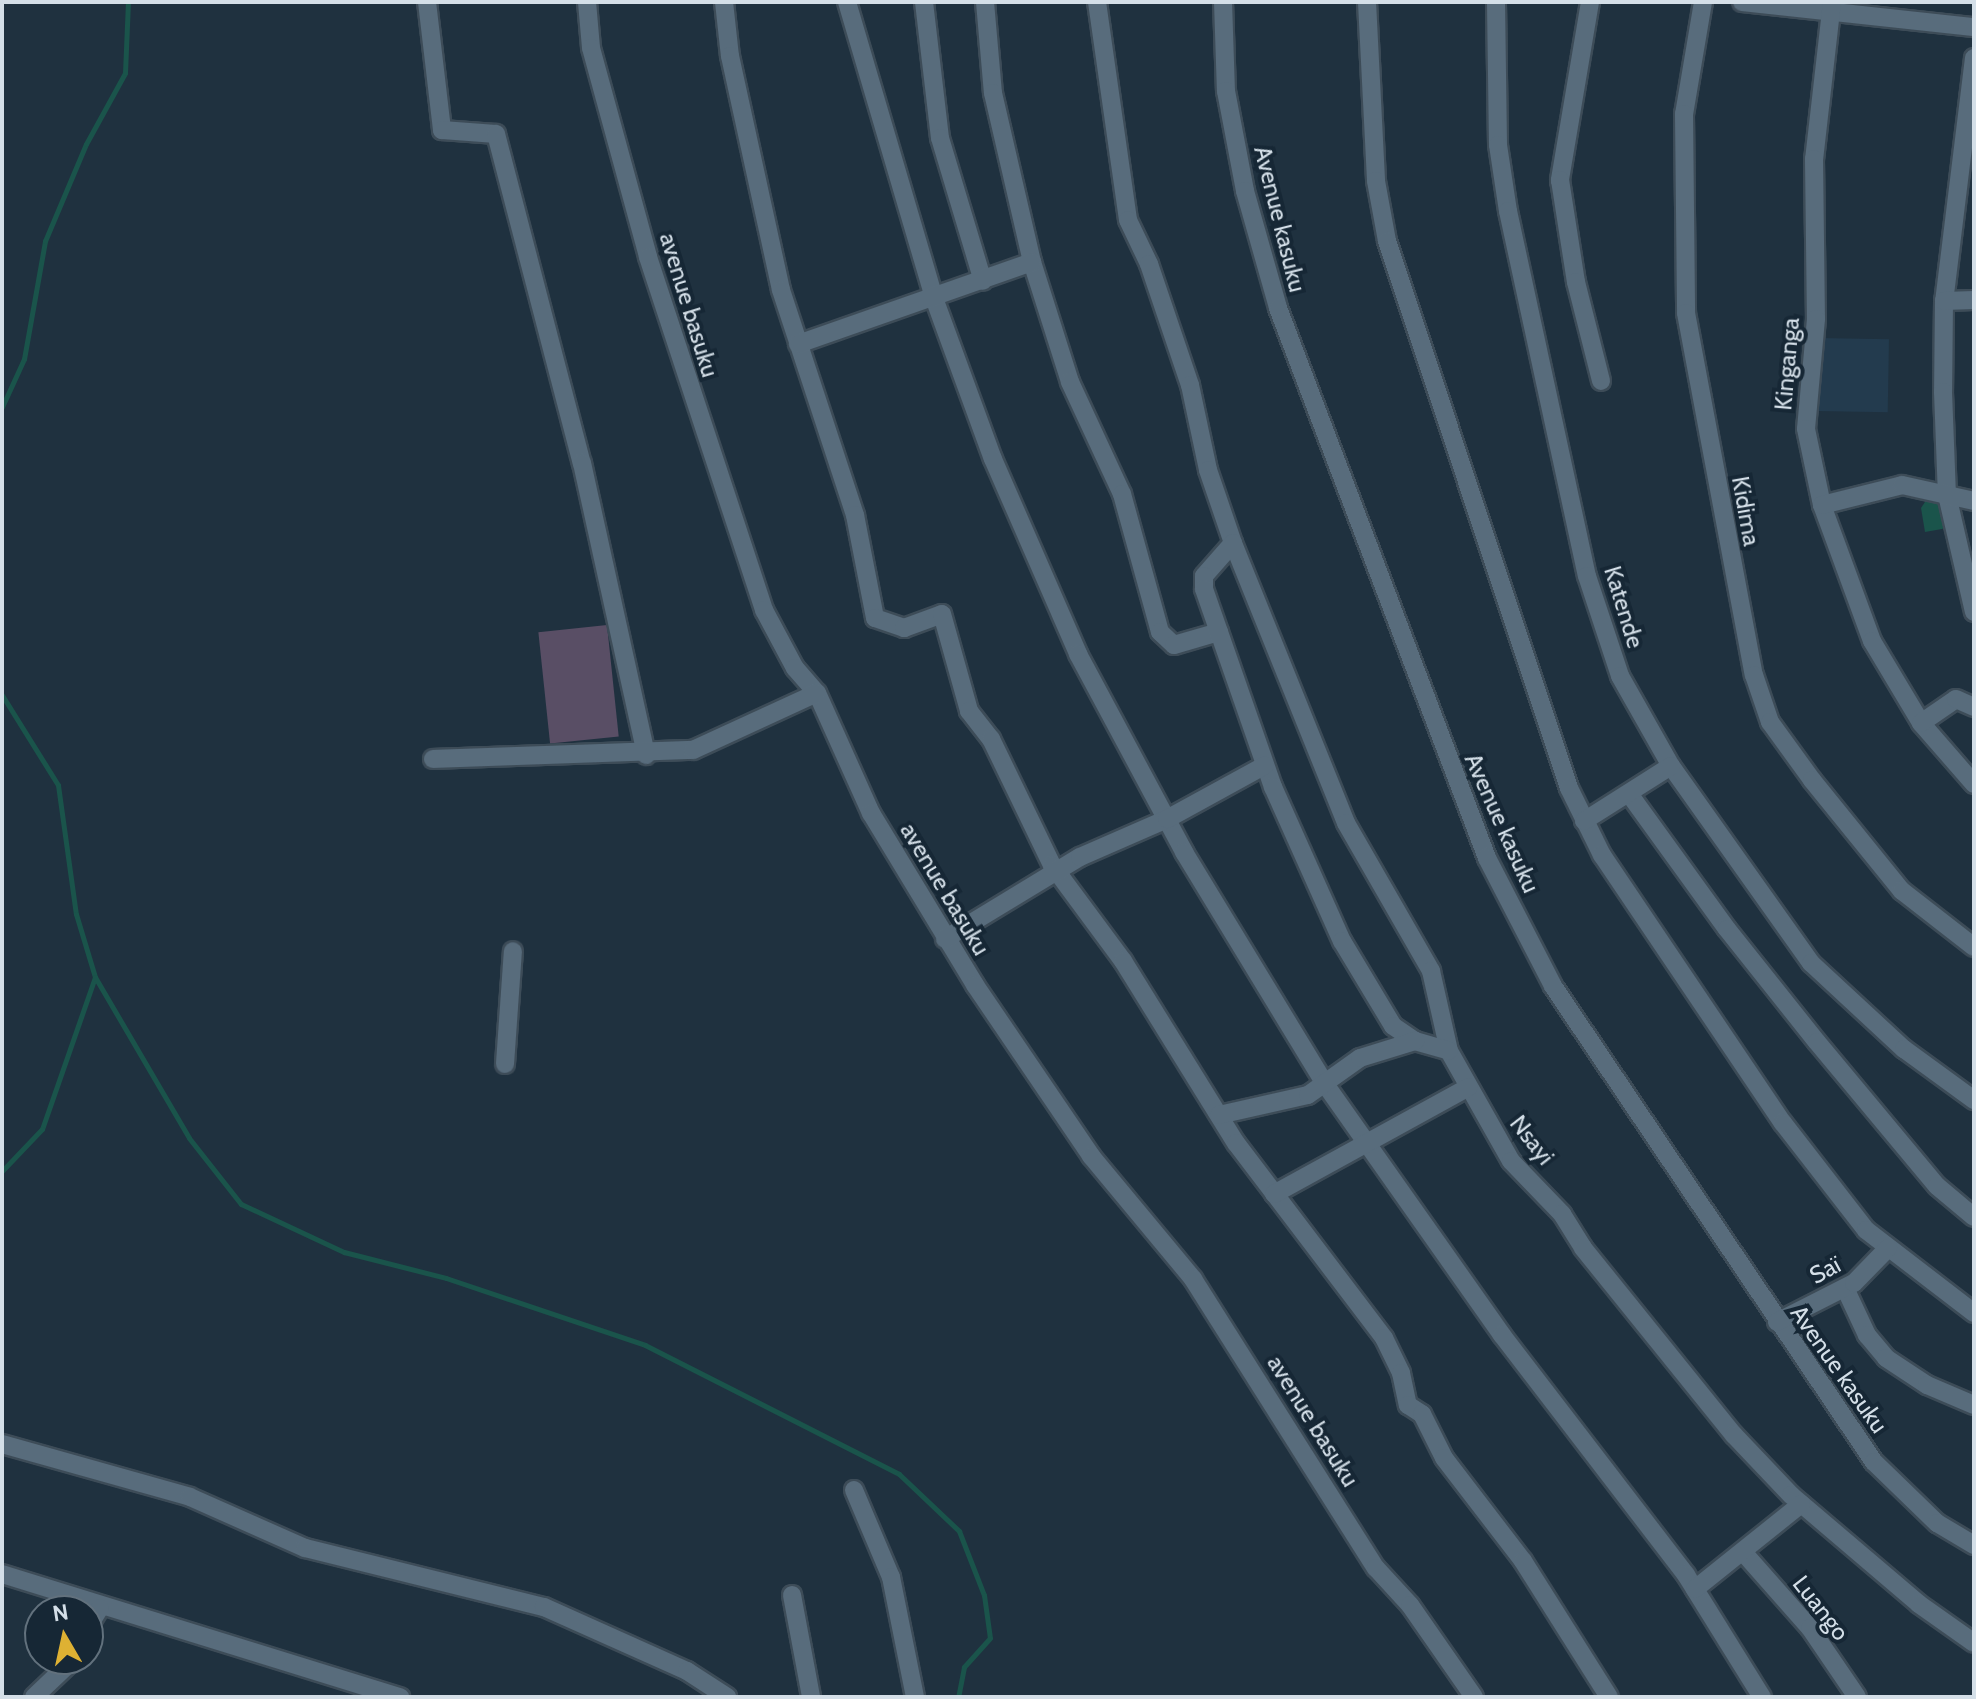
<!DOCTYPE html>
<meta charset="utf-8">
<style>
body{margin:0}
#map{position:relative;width:1976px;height:1699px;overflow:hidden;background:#1f313f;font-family:Cabin,sans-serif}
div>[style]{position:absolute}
.built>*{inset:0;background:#233b4e;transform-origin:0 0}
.green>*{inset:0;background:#594e65;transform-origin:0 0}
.water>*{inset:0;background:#1a544b}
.stream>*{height:5px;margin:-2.5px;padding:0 2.5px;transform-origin:2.5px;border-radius:2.5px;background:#1a544b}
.roads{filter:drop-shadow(2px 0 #3d4c58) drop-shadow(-2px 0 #3d4c58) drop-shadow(0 2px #3d4c58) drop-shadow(0 -2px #3d4c58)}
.minor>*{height:18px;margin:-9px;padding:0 9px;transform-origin:9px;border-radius:9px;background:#586c7c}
span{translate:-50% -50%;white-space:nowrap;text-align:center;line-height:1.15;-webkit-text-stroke:8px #162735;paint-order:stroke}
.street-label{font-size:24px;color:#d4dfe8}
.frame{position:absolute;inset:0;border:4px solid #d4dfe8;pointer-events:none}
.north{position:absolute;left:24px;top:1595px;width:80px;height:80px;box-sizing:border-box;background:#162735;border:2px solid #62717d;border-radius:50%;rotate:351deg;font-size:22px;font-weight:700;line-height:32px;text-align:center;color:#d4dfe8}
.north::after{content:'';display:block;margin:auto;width:28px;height:36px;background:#deb133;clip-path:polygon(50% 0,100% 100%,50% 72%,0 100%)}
</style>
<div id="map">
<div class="built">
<div style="left:1818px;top:338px;width:71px;height:73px;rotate:1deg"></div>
</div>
<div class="green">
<div style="left:607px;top:625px;width:112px;height:69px;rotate:84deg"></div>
</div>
<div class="water">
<div style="clip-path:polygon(1939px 498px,1953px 527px,1925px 532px,1921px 508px,1927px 499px)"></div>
</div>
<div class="stream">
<div style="left:2px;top:407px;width:53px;rotate:-65.4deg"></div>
<div style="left:24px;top:359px;width:120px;rotate:-79.9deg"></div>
<div style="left:45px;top:241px;width:105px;rotate:-67.1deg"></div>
<div style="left:86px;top:144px;width:81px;rotate:-61.2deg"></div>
<div style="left:125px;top:73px;width:71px;rotate:-87.6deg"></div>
<div style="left:2px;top:695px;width:106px;rotate:58.1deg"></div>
<div style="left:58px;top:785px;width:130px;rotate:82.1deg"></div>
<div style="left:76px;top:914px;width:66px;rotate:73.2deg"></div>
<div style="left:95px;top:977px;width:161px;rotate:109.2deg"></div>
<div style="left:42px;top:1129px;width:58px;rotate:133.6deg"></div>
<div style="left:95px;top:977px;width:186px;rotate:59.7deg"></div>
<div style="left:189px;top:1138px;width:84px;rotate:51.8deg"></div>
<div style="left:241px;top:1204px;width:114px;rotate:25deg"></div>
<div style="left:344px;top:1252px;width:105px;rotate:14.3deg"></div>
<div style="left:446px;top:1278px;width:210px;rotate:18.6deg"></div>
<div style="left:645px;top:1345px;width:285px;rotate:26.9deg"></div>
<div style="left:899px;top:1474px;width:83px;rotate:43.5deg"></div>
<div style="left:959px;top:1531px;width:69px;rotate:68.7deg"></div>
<div style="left:984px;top:1595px;width:43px;rotate:82.1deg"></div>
<div style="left:990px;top:1638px;width:39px;rotate:132deg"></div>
<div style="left:964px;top:1667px;width:31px;rotate:101deg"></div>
</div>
<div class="roads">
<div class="minor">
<div style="left:427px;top:2px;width:129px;rotate:83.3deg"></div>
<div style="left:442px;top:130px;width:54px;rotate:4.2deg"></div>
<div style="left:496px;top:134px;width:340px;rotate:75.4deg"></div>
<div style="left:582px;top:463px;width:299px;rotate:77.6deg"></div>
<div style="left:587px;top:2px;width:46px;rotate:85deg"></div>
<div style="left:591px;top:48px;width:217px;rotate:74.7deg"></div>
<div style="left:648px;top:257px;width:372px;rotate:71.8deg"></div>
<div style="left:764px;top:610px;width:66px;rotate:61.9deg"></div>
<div style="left:795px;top:668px;width:33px;rotate:49deg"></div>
<div style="left:817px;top:693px;width:132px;rotate:65.8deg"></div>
<div style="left:871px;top:813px;width:201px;rotate:58.8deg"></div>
<div style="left:975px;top:985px;width:207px;rotate:55.8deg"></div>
<div style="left:1091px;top:1156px;width:160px;rotate:50.3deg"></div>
<div style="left:1193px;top:1279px;width:342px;rotate:57.7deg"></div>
<div style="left:1376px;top:1568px;width:50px;rotate:47.4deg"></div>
<div style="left:1410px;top:1605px;width:112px;rotate:55.2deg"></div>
<div style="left:724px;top:2px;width:54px;rotate:83.7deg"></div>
<div style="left:730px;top:56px;width:239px;rotate:77.7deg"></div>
<div style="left:781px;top:290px;width:237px;rotate:71.8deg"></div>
<div style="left:855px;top:515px;width:105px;rotate:79deg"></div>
<div style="left:875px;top:618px;width:31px;rotate:19deg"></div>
<div style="left:904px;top:628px;width:40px;rotate:-20.2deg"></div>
<div style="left:942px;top:614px;width:101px;rotate:74.4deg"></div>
<div style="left:969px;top:711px;width:36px;rotate:52deg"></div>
<div style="left:991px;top:739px;width:140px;rotate:64.2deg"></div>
<div style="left:1052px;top:865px;width:119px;rotate:53.5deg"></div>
<div style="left:1123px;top:961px;width:214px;rotate:58.2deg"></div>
<div style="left:1236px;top:1143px;width:245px;rotate:52.8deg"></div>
<div style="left:1384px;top:1338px;width:39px;rotate:64deg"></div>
<div style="left:1401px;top:1373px;width:33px;rotate:78deg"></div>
<div style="left:1408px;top:1405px;width:17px;rotate:33deg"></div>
<div style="left:1422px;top:1414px;width:49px;rotate:63.4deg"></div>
<div style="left:1444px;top:1458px;width:130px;rotate:52.5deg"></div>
<div style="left:1523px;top:1561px;width:161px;rotate:57.7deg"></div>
<div style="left:847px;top:2px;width:309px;rotate:73.6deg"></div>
<div style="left:934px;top:298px;width:171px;rotate:69.9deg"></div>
<div style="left:993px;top:459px;width:213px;rotate:66.4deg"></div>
<div style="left:1078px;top:654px;width:225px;rotate:61.8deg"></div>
<div style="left:1184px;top:852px;width:271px;rotate:58.7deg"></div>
<div style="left:1325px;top:1084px;width:307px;rotate:54.8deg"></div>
<div style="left:1502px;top:1335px;width:302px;rotate:52.5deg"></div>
<div style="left:1686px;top:1575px;width:144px;rotate:58.1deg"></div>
<div style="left:924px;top:2px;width:137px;rotate:83.3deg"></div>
<div style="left:940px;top:138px;width:149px;rotate:73.3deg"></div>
<div style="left:985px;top:2px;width:91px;rotate:85deg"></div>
<div style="left:993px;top:93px;width:173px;rotate:77deg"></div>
<div style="left:1032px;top:262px;width:126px;rotate:72.4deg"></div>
<div style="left:1070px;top:382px;width:123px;rotate:65.1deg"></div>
<div style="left:1122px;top:494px;width:143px;rotate:74.6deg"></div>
<div style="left:1160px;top:632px;width:19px;rotate:43deg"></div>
<div style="left:1174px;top:645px;width:47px;rotate:-16.1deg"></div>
<div style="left:1097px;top:2px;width:220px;rotate:81.9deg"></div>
<div style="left:1128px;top:220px;width:49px;rotate:64.5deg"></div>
<div style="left:1149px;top:264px;width:128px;rotate:71.3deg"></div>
<div style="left:1190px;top:385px;width:87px;rotate:78deg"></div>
<div style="left:1208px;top:470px;width:77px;rotate:71.1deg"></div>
<div style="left:1233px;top:543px;width:302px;rotate:68deg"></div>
<div style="left:1346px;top:823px;width:171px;rotate:60.1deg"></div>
<div style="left:1431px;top:971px;width:82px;rotate:77.3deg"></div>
<div style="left:1449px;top:1051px;width:126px;rotate:60.6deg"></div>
<div style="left:1511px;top:1161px;width:74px;rotate:46.1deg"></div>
<div style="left:1562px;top:1214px;width:40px;rotate:58deg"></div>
<div style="left:1583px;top:1248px;width:240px;rotate:51.1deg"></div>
<div style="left:1734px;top:1435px;width:83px;rotate:46.5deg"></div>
<div style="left:1791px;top:1495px;width:168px;rotate:40.4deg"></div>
<div style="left:1919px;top:1604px;width:67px;rotate:35.3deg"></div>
<div style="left:1223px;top:2px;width:89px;rotate:88.1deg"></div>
<div style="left:1226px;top:91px;width:102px;rotate:79.2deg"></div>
<div style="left:1245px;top:191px;width:122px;rotate:74.2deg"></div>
<div style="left:1278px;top:308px;width:588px;rotate:69.19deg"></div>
<div style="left:1487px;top:858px;width:144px;rotate:62.7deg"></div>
<div style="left:1553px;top:986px;width:574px;rotate:56.01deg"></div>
<div style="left:1874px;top:1462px;width:88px;rotate:44.1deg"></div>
<div style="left:1937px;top:1523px;width:43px;rotate:30.7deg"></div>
<div style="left:1367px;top:2px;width:179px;rotate:87.1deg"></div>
<div style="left:1376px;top:181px;width:61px;rotate:79.6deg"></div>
<div style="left:1387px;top:241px;width:576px;rotate:71.6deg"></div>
<div style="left:1569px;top:788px;width:75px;rotate:63.8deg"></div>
<div style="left:1602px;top:855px;width:323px;rotate:56deg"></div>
<div style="left:1783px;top:1123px;width:135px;rotate:52.2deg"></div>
<div style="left:1866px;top:1230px;width:136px;rotate:37.5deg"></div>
<div style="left:1496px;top:2px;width:143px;rotate:89.2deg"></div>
<div style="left:1498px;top:145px;width:67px;rotate:81.4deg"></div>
<div style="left:1508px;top:211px;width:373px;rotate:77.8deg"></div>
<div style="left:1587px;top:576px;width:105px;rotate:71.7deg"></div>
<div style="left:1620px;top:676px;width:103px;rotate:60.5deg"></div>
<div style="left:1671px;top:766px;width:242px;rotate:54.6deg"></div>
<div style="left:1811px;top:963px;width:127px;rotate:42.8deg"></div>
<div style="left:1904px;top:1049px;width:87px;rotate:36.1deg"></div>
<div style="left:1590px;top:2px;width:181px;rotate:99.6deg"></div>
<div style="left:1560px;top:180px;width:103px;rotate:81.1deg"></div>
<div style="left:1576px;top:282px;width:102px;rotate:75.8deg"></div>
<div style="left:1703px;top:2px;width:114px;rotate:99.6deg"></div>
<div style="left:1684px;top:114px;width:199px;rotate:89.4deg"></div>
<div style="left:1686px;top:313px;width:368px;rotate:79.4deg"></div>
<div style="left:1754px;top:675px;width:50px;rotate:71.2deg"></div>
<div style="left:1770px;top:722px;width:72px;rotate:54.1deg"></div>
<div style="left:1812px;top:780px;width:143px;rotate:51deg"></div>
<div style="left:1902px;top:891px;width:91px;rotate:37.9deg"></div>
<div style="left:1742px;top:2px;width:233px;rotate:6.2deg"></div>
<div style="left:1832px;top:2px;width:158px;rotate:96.5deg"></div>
<div style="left:1814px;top:159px;width:160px;rotate:89.3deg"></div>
<div style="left:1816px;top:319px;width:110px;rotate:95.2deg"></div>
<div style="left:1806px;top:429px;width:78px;rotate:78.1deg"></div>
<div style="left:1822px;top:505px;width:145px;rotate:69.8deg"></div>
<div style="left:1872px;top:641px;width:96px;rotate:59.1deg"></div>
<div style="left:1921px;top:723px;width:81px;rotate:49deg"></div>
<div style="left:1974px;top:58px;width:245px;rotate:97deg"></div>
<div style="left:1944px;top:301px;width:91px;rotate:90.6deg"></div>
<div style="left:1943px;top:392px;width:103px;rotate:87.8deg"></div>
<div style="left:1947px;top:495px;width:120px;rotate:77deg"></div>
<div style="left:1944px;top:301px;width:30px;rotate:-2deg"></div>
<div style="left:798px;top:344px;width:248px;rotate:-19.3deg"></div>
<div style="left:1822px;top:505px;width:82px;rotate:-14deg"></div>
<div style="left:1902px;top:485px;width:74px;rotate:12.5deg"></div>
<div style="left:1233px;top:543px;width:44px;rotate:131.3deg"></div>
<div style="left:1204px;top:576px;width:13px;rotate:90deg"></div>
<div style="left:1204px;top:589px;width:210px;rotate:70.8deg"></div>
<div style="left:1273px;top:787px;width:169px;rotate:65.9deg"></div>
<div style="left:1342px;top:941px;width:99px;rotate:59deg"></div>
<div style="left:1393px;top:1026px;width:27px;rotate:34deg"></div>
<div style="left:1415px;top:1041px;width:35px;rotate:16deg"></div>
<div style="left:1921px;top:723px;width:42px;rotate:-34.4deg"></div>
<div style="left:1956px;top:699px;width:20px;rotate:24deg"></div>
<div style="left:433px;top:759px;width:260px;rotate:-2deg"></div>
<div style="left:693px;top:750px;width:136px;rotate:-24.7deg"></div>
<div style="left:1630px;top:795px;width:165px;rotate:54.1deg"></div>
<div style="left:1727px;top:929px;width:144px;rotate:51.5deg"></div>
<div style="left:1817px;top:1042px;width:187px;rotate:50.2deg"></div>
<div style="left:1937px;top:1186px;width:48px;rotate:40deg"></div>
<div style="left:1584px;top:821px;width:103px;rotate:-32.3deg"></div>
<div style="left:945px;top:939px;width:158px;rotate:-31.3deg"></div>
<div style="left:1080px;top:857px;width:95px;rotate:-23.6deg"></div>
<div style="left:1167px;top:819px;width:111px;rotate:-28.7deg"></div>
<div style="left:505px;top:1064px;width:113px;rotate:-86deg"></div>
<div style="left:1219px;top:1115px;width:91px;rotate:-12.7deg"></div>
<div style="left:1308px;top:1095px;width:64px;rotate:-35.4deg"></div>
<div style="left:1360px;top:1058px;width:58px;rotate:-17.2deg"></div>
<div style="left:1274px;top:1194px;width:222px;rotate:-28.8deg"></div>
<div style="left:1845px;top:1288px;width:52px;rotate:64.9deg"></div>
<div style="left:1867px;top:1335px;width:30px;rotate:50deg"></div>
<div style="left:1886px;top:1358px;width:49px;rotate:33.4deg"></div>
<div style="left:1927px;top:1385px;width:51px;rotate:23.1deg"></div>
<div style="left:1777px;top:1322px;width:86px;rotate:-26.9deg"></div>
<div style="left:1854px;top:1283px;width:49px;rotate:-45.8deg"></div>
<div style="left:2px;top:1444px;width:195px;rotate:15.7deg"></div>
<div style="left:190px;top:1497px;width:126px;rotate:23.9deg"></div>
<div style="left:305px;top:1548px;width:246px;rotate:13.9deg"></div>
<div style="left:544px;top:1607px;width:157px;rotate:24.1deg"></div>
<div style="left:687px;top:1671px;width:48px;rotate:33deg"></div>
<div style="left:854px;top:1490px;width:95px;rotate:67deg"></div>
<div style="left:891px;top:1577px;width:122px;rotate:78.7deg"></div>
<div style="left:1743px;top:1552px;width:101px;rotate:48.6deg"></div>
<div style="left:1810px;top:1628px;width:83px;rotate:55.7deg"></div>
<div style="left:2px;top:1574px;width:417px;rotate:17.2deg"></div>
<div style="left:1695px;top:1589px;width:136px;rotate:-38.7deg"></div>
<div style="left:792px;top:1595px;width:104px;rotate:79.4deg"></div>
<div style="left:88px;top:1627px;width:22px;rotate:-58deg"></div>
<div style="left:34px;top:1697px;width:55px;rotate:-43.5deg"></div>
</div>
</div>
<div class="street-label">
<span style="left:1280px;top:219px;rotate:76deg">Avenue kasuku</span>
<span style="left:689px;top:305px;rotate:73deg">avenue basuku</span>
<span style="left:1787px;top:364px;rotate:-85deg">Kinganga</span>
<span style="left:1746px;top:511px;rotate:80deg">Kidima</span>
<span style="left:1624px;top:607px;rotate:73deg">Katende</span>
<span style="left:1502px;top:823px;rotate:66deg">Avenue kasuku</span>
<span style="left:945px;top:889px;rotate:59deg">avenue basuku</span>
<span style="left:1532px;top:1140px;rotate:52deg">Nsayi</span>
<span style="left:1825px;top:1270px;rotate:-28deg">Saï</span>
<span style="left:1839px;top:1369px;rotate:55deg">Avenue kasuku</span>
<span style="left:1313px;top:1421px;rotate:58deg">avenue basuku</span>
<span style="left:1821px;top:1608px;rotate:52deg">Luango</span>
</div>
<div class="frame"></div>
<div class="north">N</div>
</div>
